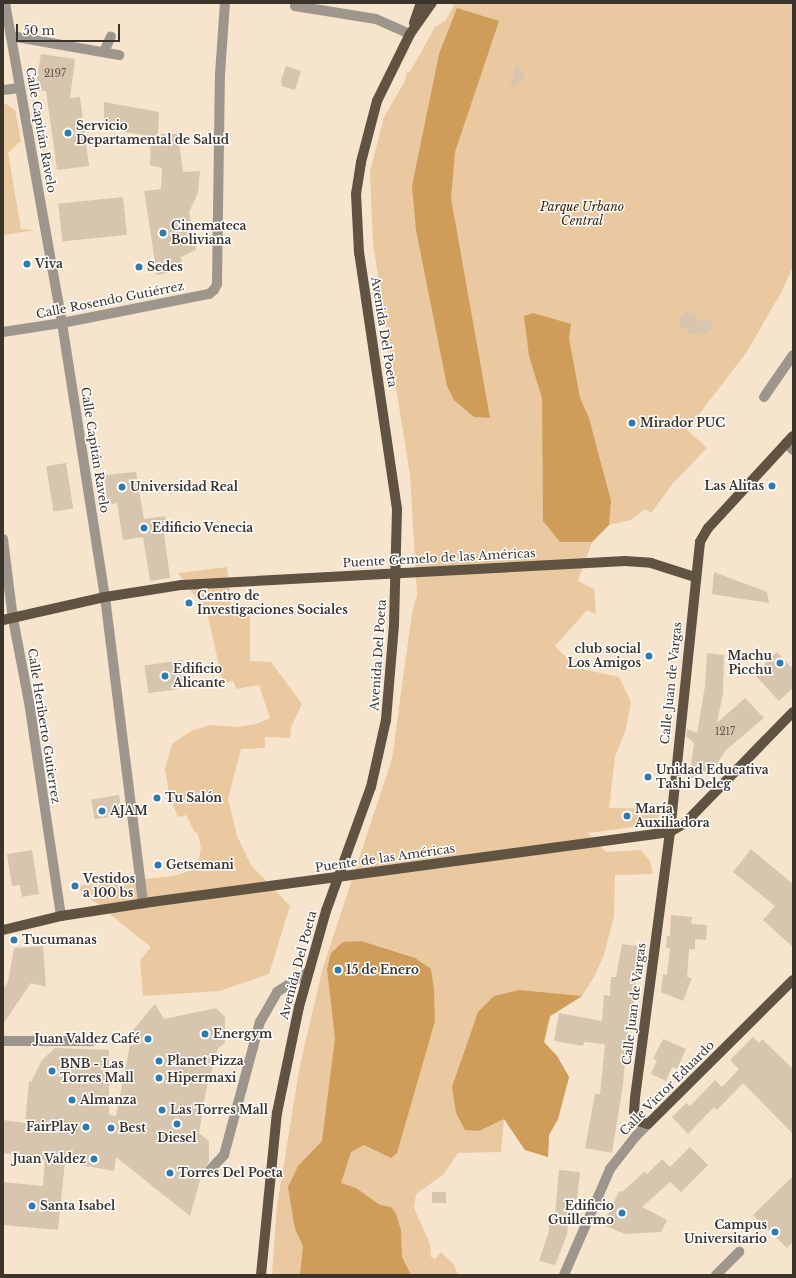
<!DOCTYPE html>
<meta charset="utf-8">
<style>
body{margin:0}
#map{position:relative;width:796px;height:1278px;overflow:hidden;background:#f7e4cd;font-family:"Libre Baskerville",serif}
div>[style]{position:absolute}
.green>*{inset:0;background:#eac9a0}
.forest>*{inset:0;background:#cf9d5a}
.building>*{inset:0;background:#d7c5ae;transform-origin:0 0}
.minor>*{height:10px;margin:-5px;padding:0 5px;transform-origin:5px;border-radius:5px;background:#9e968c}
.major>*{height:10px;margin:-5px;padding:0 5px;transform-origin:5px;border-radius:5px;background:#615342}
.dots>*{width:11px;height:11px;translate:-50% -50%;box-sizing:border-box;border:2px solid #fff;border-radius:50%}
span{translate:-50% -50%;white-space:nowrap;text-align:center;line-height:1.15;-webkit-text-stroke:3px #fff;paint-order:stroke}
.number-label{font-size:10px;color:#62584c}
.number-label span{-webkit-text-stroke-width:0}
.poi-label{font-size:12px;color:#3b342b;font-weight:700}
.left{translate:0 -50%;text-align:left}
.right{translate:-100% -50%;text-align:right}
.street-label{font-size:12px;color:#3b342b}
.park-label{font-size:12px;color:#3a2506;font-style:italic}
.frame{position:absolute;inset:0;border:4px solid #3b342b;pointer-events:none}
.scale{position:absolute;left:16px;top:24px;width:104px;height:18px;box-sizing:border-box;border:2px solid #3b342b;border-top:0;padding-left:5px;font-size:12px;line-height:14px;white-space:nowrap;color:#3b342b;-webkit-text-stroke:3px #fff;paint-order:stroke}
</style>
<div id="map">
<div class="green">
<div style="clip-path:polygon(455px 3px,793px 3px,793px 266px,781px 293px,746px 353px,687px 430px,707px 448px,674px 482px,651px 513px,645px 509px,631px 520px,609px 525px,592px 542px,578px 581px,594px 589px,596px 614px,587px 610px,555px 646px,577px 668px,619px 677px,631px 702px,626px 729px,615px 757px,609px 808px,668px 809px,648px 825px,588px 833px,606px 852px,641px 850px,650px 861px,653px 874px,615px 875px,614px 916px,604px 955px,594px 977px,582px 996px,550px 1017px,544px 1043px,557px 1056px,569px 1077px,558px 1119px,549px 1135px,548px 1157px,525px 1150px,504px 1119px,501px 1152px,458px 1153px,444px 1174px,416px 1194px,414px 1208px,430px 1244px,431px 1257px,435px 1259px,441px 1252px,454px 1265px,458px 1275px,272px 1275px,277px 1206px,300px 1065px,323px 967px,392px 759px,412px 613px,417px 595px,410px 475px,373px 244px,370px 171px,384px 117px,405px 81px,407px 72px,410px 72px,435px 27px,446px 20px)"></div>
<div style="clip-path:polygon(3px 102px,15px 110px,21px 141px,8px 153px,21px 229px,35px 230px,3px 235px)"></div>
<div style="clip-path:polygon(227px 567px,232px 611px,250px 612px,250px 661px,271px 662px,302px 704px,291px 727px,290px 738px,265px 737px,265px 748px,241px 749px,228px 799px,237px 836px,251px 865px,290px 906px,269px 974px,219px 991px,143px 996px,140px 960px,151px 947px,75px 886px,174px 876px,186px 872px,198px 862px,201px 848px,198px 834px,194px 831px,186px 815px,178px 817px,170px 798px,165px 769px,172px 744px,191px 731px,211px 725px,237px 727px,256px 724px,270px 718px,259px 685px,236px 689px,233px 681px,223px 683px,207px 612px,178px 573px)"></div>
</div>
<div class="forest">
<div style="clip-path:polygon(457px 8px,499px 21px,455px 152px,451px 198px,490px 418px,474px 417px,454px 400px,447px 386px,416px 230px,412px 186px,439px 54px)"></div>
<div style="clip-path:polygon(533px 313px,571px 324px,569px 338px,580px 398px,589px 418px,611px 501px,609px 525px,592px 542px,560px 542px,543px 521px,542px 398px,529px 356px,524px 316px)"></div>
<div style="clip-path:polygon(361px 941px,415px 958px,431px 969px,434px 990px,435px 1021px,397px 1153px,391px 1158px,364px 1145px,351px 1152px,341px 1183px,356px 1188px,380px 1205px,391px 1207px,396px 1214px,401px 1230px,402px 1257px,411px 1275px,300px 1275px,303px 1246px,295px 1229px,288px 1187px,298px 1166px,322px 1141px,335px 1038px,327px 969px,331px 953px,343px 942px)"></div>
<div style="clip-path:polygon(519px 990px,582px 996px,550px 1016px,544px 1042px,557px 1056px,569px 1077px,558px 1119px,549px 1135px,548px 1157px,525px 1150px,504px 1119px,479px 1131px,465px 1130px,456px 1113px,452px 1087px,478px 1012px,494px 996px)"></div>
</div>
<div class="building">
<div style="clip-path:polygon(41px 54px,75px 59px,70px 98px,80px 97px,89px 166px,57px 170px,46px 91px,35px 90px)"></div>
<div style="clip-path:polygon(516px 63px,526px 77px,510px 89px)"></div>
<div style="clip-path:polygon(286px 66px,301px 71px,295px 90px,282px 86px,281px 80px)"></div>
<div style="clip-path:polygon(104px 102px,159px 112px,158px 134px,178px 134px,183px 172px,200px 171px,198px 193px,189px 212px,196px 250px,181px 257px,183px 270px,157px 275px,144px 191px,161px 189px,162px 168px,150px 165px,151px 136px,104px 129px)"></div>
<div style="left:123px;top:197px;width:38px;height:65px;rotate:84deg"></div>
<div style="clip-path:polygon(687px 311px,695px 314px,697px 322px,704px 318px,711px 321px,712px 329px,705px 334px,701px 334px,697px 336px,687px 333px,687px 329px,680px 327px,679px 318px)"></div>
<div style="left:66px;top:463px;width:46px;height:20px;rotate:81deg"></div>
<div style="clip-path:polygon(136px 472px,144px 519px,165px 516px,168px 533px,164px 533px,170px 578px,150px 581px,143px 537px,123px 540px,117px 503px,107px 505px,105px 475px)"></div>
<div style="clip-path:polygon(714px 572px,767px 592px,769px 603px,712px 594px)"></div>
<div style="clip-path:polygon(777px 652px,793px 669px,793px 688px,779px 701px,754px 674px)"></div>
<div style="clip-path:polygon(707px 653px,724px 655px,723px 693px,717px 723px,745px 698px,764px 718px,726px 750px,715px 767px,689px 779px,694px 743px,686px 736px,687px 729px,697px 733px,705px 686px)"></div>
<div style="left:183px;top:660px;width:28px;height:39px;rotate:82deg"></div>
<div style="left:119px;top:795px;width:20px;height:28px;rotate:81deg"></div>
<div style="clip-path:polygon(751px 849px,793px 884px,793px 947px,763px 920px,775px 906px,733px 872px)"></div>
<div style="clip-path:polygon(32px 850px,39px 894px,22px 897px,20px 885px,12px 886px,7px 854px)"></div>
<div style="clip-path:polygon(671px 915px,692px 917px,691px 924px,707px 925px,706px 940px,695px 939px,695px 950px,689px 949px,687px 977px,692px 978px,683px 1001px,661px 992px,663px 974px,667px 975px,670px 948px,666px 948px,667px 936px,670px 936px)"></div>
<div style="clip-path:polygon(622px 944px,639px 946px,633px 1006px,630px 1006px,623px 1084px,612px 1153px,585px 1148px,595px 1094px,600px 1094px,605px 1044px,584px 1042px,583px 1046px,554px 1041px,559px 1013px,602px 1021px,604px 995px,610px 996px,611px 977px,616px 977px)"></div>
<div style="clip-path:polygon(43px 946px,46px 987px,31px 983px,3px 1024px,3px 989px,8px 982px,14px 948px)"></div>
<div style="clip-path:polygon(155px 1004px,164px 1019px,216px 1008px,225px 1017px,225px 1043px,218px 1048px,206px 1091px,199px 1133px,209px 1141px,209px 1161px,202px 1173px,190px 1216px,116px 1157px,114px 1171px,65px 1162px,58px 1230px,3px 1225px,3px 1182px,43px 1186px,45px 1160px,3px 1153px,3px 1120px,25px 1123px,29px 1081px,31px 1082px,42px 1060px,55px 1048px,109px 1050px,109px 1115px,116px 1116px,133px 1030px)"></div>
<div style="clip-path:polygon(753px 1037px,759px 1043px,762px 1039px,793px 1069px,793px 1134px,743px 1083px,717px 1110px,714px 1107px,688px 1134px,672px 1117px,686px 1103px,690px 1106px,715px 1080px,722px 1087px,739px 1069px,730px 1060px)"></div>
<div style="clip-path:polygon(663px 1039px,686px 1049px,677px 1069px,672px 1067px,666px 1081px,651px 1074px,657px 1060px,653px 1059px)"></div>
<div style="clip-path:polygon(690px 1147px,708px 1165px,681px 1192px,670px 1182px,642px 1207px,667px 1220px,661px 1232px,625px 1234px,603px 1225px,619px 1191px,622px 1192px,644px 1172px,647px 1174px,662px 1159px,670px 1167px)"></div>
<div style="clip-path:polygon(559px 1170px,580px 1172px,577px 1200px,570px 1199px,567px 1235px,555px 1265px,539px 1261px,549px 1231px,549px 1215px,555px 1215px)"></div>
<div style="clip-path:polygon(793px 1176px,793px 1242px,787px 1248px,753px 1215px)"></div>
<div style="left:432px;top:1192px;width:14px;height:11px"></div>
</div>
<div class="minor">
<div style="left:5px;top:3px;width:325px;rotate:79.9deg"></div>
<div style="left:62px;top:323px;width:277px;rotate:81.1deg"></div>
<div style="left:105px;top:597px;width:309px;rotate:82.9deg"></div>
<div style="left:296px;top:3px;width:3px;rotate:108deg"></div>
<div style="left:295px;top:6px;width:82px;rotate:9.1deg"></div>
<div style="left:376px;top:19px;width:37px;rotate:24deg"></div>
<div style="left:11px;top:36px;width:110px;rotate:10deg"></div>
<div style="left:104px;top:52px;width:17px;rotate:-66deg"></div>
<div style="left:3px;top:90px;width:17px;rotate:-7deg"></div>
<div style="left:3px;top:332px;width:60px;rotate:-8.7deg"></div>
<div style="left:62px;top:323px;width:150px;rotate:-11.2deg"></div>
<div style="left:209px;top:294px;width:6px;rotate:-39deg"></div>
<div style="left:214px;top:290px;width:7px;rotate:-63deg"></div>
<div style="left:217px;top:284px;width:210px;rotate:-89.2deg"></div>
<div style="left:220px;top:74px;width:71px;rotate:-86deg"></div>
<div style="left:764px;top:397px;width:51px;rotate:-55.4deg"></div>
<div style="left:786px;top:443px;width:10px;rotate:45deg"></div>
<div style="left:3px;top:539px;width:81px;rotate:82.9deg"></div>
<div style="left:13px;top:619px;width:85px;rotate:79.1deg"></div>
<div style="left:29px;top:702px;width:216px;rotate:81.5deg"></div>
<div style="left:3px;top:1041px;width:89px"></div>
<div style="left:210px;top:1170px;width:21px;rotate:-47deg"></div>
<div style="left:224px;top:1155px;width:138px;rotate:-74.9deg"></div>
<div style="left:260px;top:1022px;width:34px;rotate:-60deg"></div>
<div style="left:277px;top:992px;width:37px;rotate:-33deg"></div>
<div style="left:564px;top:1275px;width:116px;rotate:-66.5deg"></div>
<div style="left:610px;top:1169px;width:42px;rotate:-51.8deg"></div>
<div style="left:636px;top:1136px;width:17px;rotate:-45deg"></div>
<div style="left:716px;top:1275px;width:33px;rotate:-45deg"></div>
</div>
<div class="major">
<div style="left:414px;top:23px;width:21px;rotate:-71deg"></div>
<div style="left:793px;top:436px;width:125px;rotate:132.7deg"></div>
<div style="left:708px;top:528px;width:16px;rotate:120deg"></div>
<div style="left:700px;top:542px;width:292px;rotate:95.9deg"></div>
<div style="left:670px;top:832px;width:268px;rotate:97.5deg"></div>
<div style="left:635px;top:1098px;width:14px;rotate:94deg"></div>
<div style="left:634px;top:1112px;width:10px;rotate:66deg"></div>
<div style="left:638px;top:1121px;width:10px;rotate:17deg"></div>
<div style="left:648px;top:1124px;width:204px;rotate:-44.8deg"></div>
<div style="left:3px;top:620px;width:105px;rotate:-12.7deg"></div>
<div style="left:105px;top:597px;width:78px;rotate:-8.9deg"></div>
<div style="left:182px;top:585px;width:444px;rotate:-3.1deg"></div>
<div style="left:625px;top:561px;width:26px;rotate:4deg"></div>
<div style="left:651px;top:563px;width:46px;rotate:17.7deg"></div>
<div style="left:3px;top:930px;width:60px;rotate:-13.6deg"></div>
<div style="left:61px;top:916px;width:91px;rotate:-8.8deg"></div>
<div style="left:151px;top:902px;width:524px;rotate:-7.68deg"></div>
<div style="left:670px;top:832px;width:17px;rotate:-31deg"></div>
<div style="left:685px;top:823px;width:155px;rotate:-45.8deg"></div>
<div style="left:261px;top:1275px;width:163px;rotate:-84.4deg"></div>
<div style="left:277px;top:1113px;width:108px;rotate:-78.3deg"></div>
<div style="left:299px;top:1007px;width:100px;rotate:-74.3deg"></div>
<div style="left:326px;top:911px;width:132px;rotate:-70.1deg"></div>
<div style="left:371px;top:787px;width:69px;rotate:-77.4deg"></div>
<div style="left:386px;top:720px;width:96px;rotate:-85.2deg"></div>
<div style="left:394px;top:624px;width:115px;rotate:-88.5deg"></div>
<div style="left:397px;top:509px;width:259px;rotate:-98.4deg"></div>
<div style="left:359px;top:253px;width:59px;rotate:-92.9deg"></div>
<div style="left:356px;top:194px;width:32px;rotate:-81deg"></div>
<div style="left:361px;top:162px;width:63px;rotate:-75.3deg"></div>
<div style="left:377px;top:101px;width:75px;rotate:-63.8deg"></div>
<div style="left:410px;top:34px;width:38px;rotate:-55deg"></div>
</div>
<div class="dots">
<div style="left:68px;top:133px;background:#2f7bae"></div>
<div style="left:163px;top:233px;background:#2f7bae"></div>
<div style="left:27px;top:264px;background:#2f7bae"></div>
<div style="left:139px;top:267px;background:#2f7bae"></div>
<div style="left:632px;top:423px;background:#2f7bae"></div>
<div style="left:772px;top:486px;background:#2f7bae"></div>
<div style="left:122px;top:487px;background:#2f7bae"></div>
<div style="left:144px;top:528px;background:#2f7bae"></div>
<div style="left:189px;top:603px;background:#2f7bae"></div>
<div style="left:649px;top:656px;background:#2f7bae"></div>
<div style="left:780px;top:663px;background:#2f7bae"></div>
<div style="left:165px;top:676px;background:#2f7bae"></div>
<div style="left:648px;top:777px;background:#2f7bae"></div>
<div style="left:157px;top:798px;background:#2f7bae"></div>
<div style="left:102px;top:811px;background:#2f7bae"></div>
<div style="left:627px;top:816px;background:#2f7bae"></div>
<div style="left:158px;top:865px;background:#2f7bae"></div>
<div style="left:75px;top:886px;background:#2f7bae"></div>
<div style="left:14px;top:940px;background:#2f7bae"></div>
<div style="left:338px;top:970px;background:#2f7bae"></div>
<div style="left:205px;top:1034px;background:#2f7bae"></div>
<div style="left:148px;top:1039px;background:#2f7bae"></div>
<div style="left:159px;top:1061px;background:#2f7bae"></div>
<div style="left:52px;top:1071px;background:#2f7bae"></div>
<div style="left:159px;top:1078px;background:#2f7bae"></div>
<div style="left:72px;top:1100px;background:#2f7bae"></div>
<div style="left:162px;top:1110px;background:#2f7bae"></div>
<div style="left:177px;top:1124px;background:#2f7bae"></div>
<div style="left:86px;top:1127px;background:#2f7bae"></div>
<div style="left:111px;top:1128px;background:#2f7bae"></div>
<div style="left:94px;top:1159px;background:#2f7bae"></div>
<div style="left:170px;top:1173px;background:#2f7bae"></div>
<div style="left:32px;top:1206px;background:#2f7bae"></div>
<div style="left:622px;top:1213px;background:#2f7bae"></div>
<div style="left:775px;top:1232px;background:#2f7bae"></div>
</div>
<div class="number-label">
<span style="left:55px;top:74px">2197</span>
<span style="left:725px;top:732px">1217</span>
</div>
<div class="poi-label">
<span class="left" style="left:76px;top:133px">Servicio<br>Departamental de Salud</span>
<span class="left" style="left:171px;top:233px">Cinemateca<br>Boliviana</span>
<span class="left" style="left:35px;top:264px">Viva</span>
<span class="left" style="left:147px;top:267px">Sedes</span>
<span class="left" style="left:640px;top:423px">Mirador PUC</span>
<span class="right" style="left:764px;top:486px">Las Alitas</span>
<span class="left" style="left:130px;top:487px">Universidad Real</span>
<span class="left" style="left:152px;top:528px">Edificio Venecia</span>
<span class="left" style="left:197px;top:603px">Centro de<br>Investigaciones Sociales</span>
<span class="right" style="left:641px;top:656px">club social<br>Los Amigos</span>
<span class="right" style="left:772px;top:663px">Machu<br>Picchu</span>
<span class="left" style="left:173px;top:676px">Edificio<br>Alicante</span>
<span class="left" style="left:656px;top:777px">Unidad Educativa<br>Tashi Deleg</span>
<span class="left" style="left:165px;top:798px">Tu Salón</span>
<span class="left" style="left:635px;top:816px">María<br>Auxiliadora</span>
<span class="left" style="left:110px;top:811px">AJAM</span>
<span class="left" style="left:166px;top:865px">Getsemani</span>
<span class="left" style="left:83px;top:886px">Vestidos<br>a 100 bs</span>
<span class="left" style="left:22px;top:940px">Tucumanas</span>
<span class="left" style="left:346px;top:970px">15 de Enero</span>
<span class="left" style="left:213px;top:1034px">Energym</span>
<span class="right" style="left:140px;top:1039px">Juan Valdez Café</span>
<span class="left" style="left:167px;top:1061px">Planet Pizza</span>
<span class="left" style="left:60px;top:1071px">BNB - Las<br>Torres Mall</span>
<span class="left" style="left:167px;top:1078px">Hipermaxi</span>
<span class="left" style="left:80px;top:1100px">Almanza</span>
<span class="left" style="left:170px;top:1110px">Las Torres Mall</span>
<span class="right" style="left:78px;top:1127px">FairPlay</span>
<span class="left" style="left:119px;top:1128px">Best</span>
<span style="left:177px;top:1138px">Diesel</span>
<span class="right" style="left:86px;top:1159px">Juan Valdez</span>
<span class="left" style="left:178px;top:1173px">Torres Del Poeta</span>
<span class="left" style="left:40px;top:1206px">Santa Isabel</span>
<span class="right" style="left:614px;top:1213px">Edificio<br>Guillermo</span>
<span class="right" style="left:767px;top:1232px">Campus<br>Universitario</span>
</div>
<div class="street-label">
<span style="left:41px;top:130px;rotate:80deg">Calle Capitán Ravelo</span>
<span style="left:110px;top:300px;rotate:-11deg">Calle Rosendo Gutiérrez</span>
<span style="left:384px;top:332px;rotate:81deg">Avenida Del Poeta</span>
<span style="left:95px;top:450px;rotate:81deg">Calle Capitán Ravelo</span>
<span style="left:439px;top:558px;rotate:-3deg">Puente Gemelo de las Américas</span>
<span style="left:378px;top:655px;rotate:-86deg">Avenida Del Poeta</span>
<span style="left:671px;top:683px;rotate:-84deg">Calle Juan de Vargas</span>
<span style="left:44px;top:726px;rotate:81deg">Calle Heriberto Gutierrez</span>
<span style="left:385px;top:858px;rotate:-8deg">Puente de las Américas</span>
<span style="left:298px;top:965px;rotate:-75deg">Avenida Del Poeta</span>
<span style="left:634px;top:1004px;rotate:-83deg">Calle Juan de Vargas</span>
<span style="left:667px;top:1088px;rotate:-45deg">Calle Victor Eduardo</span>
</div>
<div class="park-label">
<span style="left:582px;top:214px">Parque Urbano<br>Central</span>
</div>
<div class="frame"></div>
<div class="scale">50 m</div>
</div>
